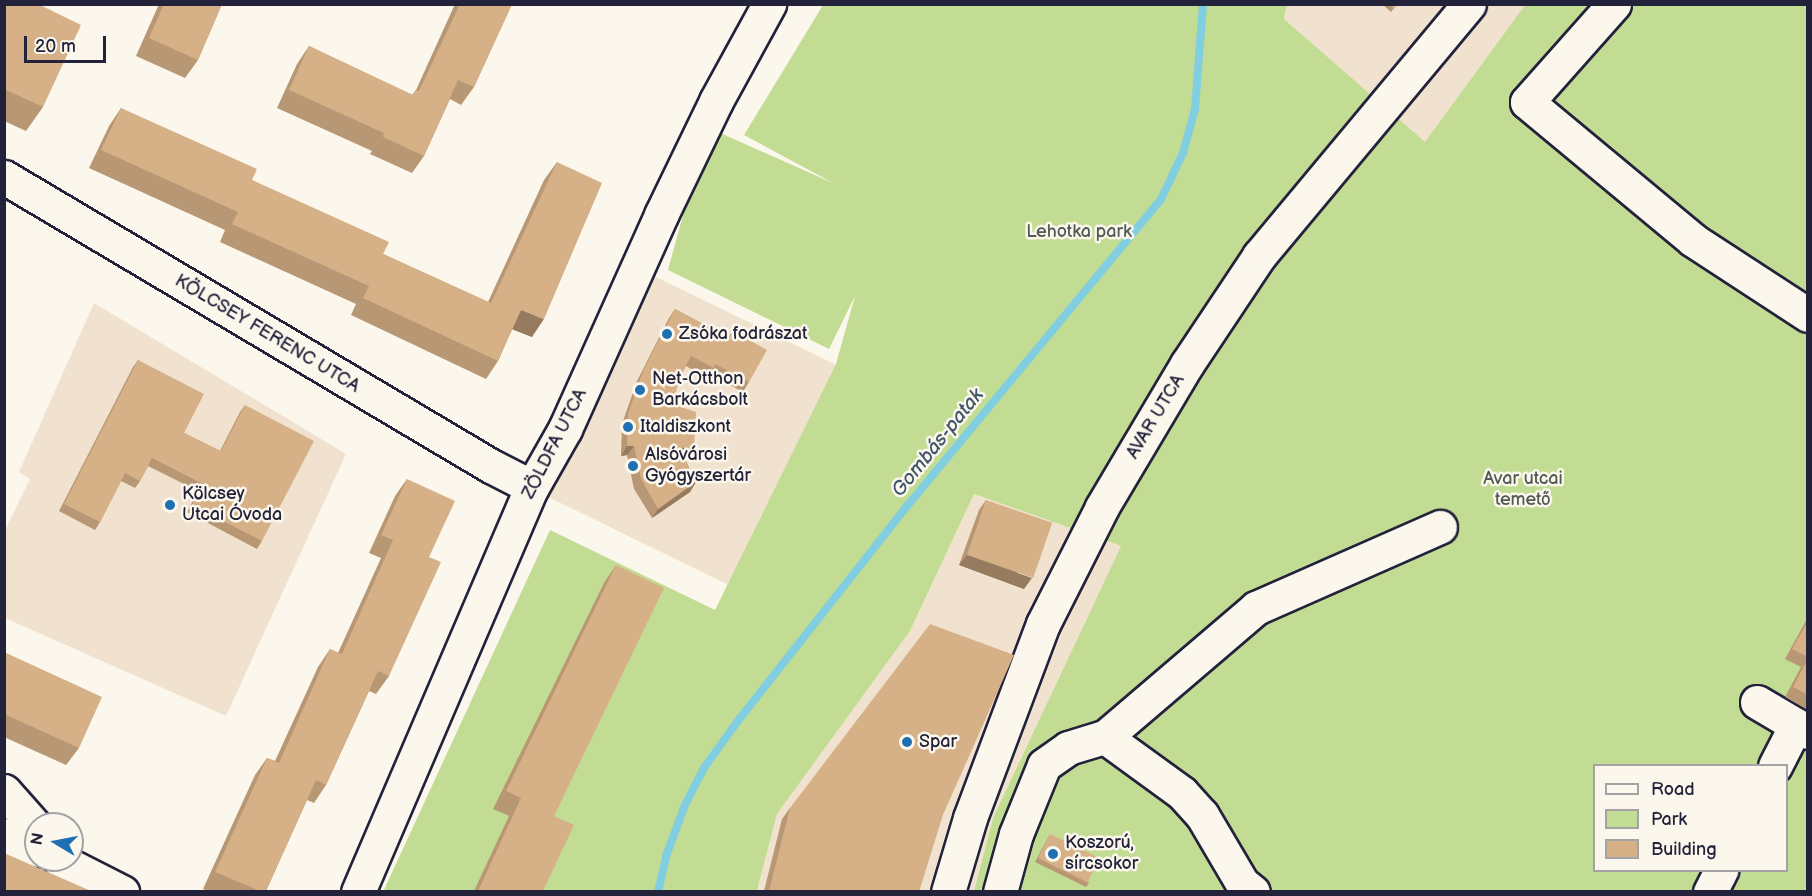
<!DOCTYPE html>
<meta charset="utf-8">
<style>
body{margin:0}
#map{position:relative;width:1812px;height:896px;overflow:hidden;background:#fbf7ec;font-family:"Balsamiq Sans",sans-serif}
div>[style]{position:absolute}
.built>*{inset:0;background:#f0e2ce;transform-origin:0 0}
.green>*{inset:0;background:#c3dc93}
.stream>*{height:8px;margin:-4px;padding:0 4px;transform-origin:4px;border-radius:4px;background:#82cee1}
.roads{filter:drop-shadow(2px 0 #22223b) drop-shadow(-2px 0 #22223b) drop-shadow(0 2px #22223b) drop-shadow(0 -2px #22223b)}
.minor>*{height:33px;margin:-16.5px;padding:0 16.5px;transform-origin:16.5px;border-radius:16.5px;background:#fbf7ec}
.wall>*{inset:0;background:#b89774}
.shaded-wall>*{inset:0;background:#967b5e}
.building>*{inset:0;background:#d6b087;transform-origin:0 0}
.dots>*{width:16px;height:16px;translate:-50% -50%;box-sizing:border-box;border:3px solid #fbf7ec;border-radius:50%}
span{translate:-50% -50%;white-space:nowrap;text-align:center;line-height:1.15;-webkit-text-stroke:5px #fbf7ec;paint-order:stroke}
.park-label{font-size:18px;color:#525a55}
.street-label{font-size:18px;color:#22223b}
.poi-label{font-size:18px;color:#22223b}
.left{translate:0 -50%;text-align:left}
.water-label{font-size:20px;color:#3f566d;font-style:italic}
.frame{position:absolute;inset:0;border:6px solid #22223b;pointer-events:none}
.legend{position:absolute;left:1593px;top:764px;width:195px;height:108px;box-sizing:border-box;background:#fbf7ec;border:2px solid #a4a2a5;margin:0;padding:8px 10px;list-style:none;font-size:18px;color:#22223b}
.legend li{display:flex;align-items:center;gap:12px;height:30px}
.legend b{width:30px;border:2px solid #a4a2a5}
.north{position:absolute;left:24px;top:812px;width:60px;height:60px;box-sizing:border-box;background:#fbf7ec;border:2px solid #a4a2a5;border-radius:50%;rotate:280deg;font-size:16px;font-weight:700;line-height:24px;text-align:center;color:#22223b}
.north::after{content:'';display:block;margin:auto;width:21px;height:27px;background:#1f6fb2;clip-path:polygon(50% 0,100% 100%,50% 72%,0 100%)}
.scale{position:absolute;left:24px;top:36px;width:82px;height:27px;box-sizing:border-box;border:3px solid #22223b;border-top:0;padding-left:8px;font-size:18px;line-height:21px;white-space:nowrap;color:#22223b;-webkit-text-stroke:4px #fbf7ec;paint-order:stroke}
</style>
<div id="map">
<div class="built">
<div style="clip-path:polygon(1287px 5px,1525px 5px,1425px 143px,1284px 19px)"></div>
<div style="left:650px;top:274px;width:207px;height:245px;rotate:26deg"></div>
<div style="clip-path:polygon(94px 303px,346px 454px,226px 716px,5px 618px,4px 532px,30px 479px,19px 472px)"></div>
<div style="clip-path:polygon(974px 494px,1121px 546px,993px 818px,974px 891px,757px 892px,777px 814px,910px 631px)"></div>
</div>
<div class="green">
<div style="clip-path:polygon(evenodd,823px 5px,1287px 5px,1284px 19px,1425px 142px,1525px 5px,1807px 5px,1807px 891px,974px 891px,993px 818px,1121px 546px,974px 494px,910px 631px,777px 814px,757px 891px,383px 892px,550px 530px,715px 610px,836px 364px,855px 296px,829px 349px,668px 270px,686px 204px,718px 132px,835px 184px,744px 135px,823px 5px,1594px 766px,1786px 766px,1786px 870px,1594px 870px,1594px 766px)"></div>
</div>
<div class="stream">
<div style="left:658px;top:892px;width:37px;rotate:-77deg"></div>
<div style="left:666px;top:856px;width:54px;rotate:-69.6deg"></div>
<div style="left:685px;top:805px;width:42px;rotate:-62.8deg"></div>
<div style="left:704px;top:768px;width:57px;rotate:-54.3deg"></div>
<div style="left:737px;top:722px;width:276px;rotate:-51.8deg"></div>
<div style="left:908px;top:505px;width:397px;rotate:-50.4deg"></div>
<div style="left:1161px;top:199px;width:51px;rotate:-64.4deg"></div>
<div style="left:1183px;top:153px;width:46px;rotate:-74.7deg"></div>
<div style="left:1195px;top:109px;width:105px;rotate:-85.6deg"></div>
</div>
<div class="roads">
<div class="minor">
<div style="left:1614px;top:4px;width:131px;rotate:131.6deg"></div>
<div style="left:1527px;top:102px;width:216px;rotate:39.7deg"></div>
<div style="left:1693px;top:240px;width:137px;rotate:33.1deg"></div>
<div style="left:4px;top:177px;width:566px;rotate:30.69deg"></div>
<div style="left:491px;top:466px;width:46px;rotate:27.1deg"></div>
<div style="left:1757px;top:702px;width:59px;rotate:30.5deg"></div>
<div style="left:1105px;top:737px;width:95px;rotate:36deg"></div>
<div style="left:1182px;top:793px;width:30px;rotate:48deg"></div>
<div style="left:1202px;top:815px;width:79px;rotate:59.5deg"></div>
<div style="left:1242px;top:883px;width:14px;rotate:39deg"></div>
<div style="left:1775px;top:766px;width:46px;rotate:-62.9deg"></div>
<div style="left:4px;top:791px;width:48px;rotate:48.4deg"></div>
<div style="left:4px;top:835px;width:35px;rotate:25deg"></div>
<div style="left:59px;top:860px;width:71px;rotate:26.9deg"></div>
<div style="left:358px;top:892px;width:441px;rotate:-66.8deg"></div>
<div style="left:532px;top:487px;width:67px;rotate:-60.4deg"></div>
<div style="left:565px;top:429px;width:235px;rotate:-65.8deg"></div>
<div style="left:661px;top:215px;width:127px;rotate:-64.2deg"></div>
<div style="left:716px;top:101px;width:111px;rotate:-61.3deg"></div>
<div style="left:948px;top:892px;width:77px;rotate:-73.4deg"></div>
<div style="left:970px;top:818px;width:207px;rotate:-69.4deg"></div>
<div style="left:1043px;top:624px;width:131px;rotate:-63.2deg"></div>
<div style="left:1102px;top:507px;width:166px;rotate:-59.3deg"></div>
<div style="left:1187px;top:364px;width:130px;rotate:-56.3deg"></div>
<div style="left:1259px;top:256px;width:328px;rotate:-50.2deg"></div>
<div style="left:1000px;top:892px;width:60px;rotate:-74.6deg"></div>
<div style="left:1016px;top:834px;width:74px;rotate:-67.9deg"></div>
<div style="left:1044px;top:765px;width:29px;rotate:-35deg"></div>
<div style="left:1068px;top:748px;width:39px;rotate:-17deg"></div>
<div style="left:1105px;top:737px;width:199px;rotate:-40.5deg"></div>
<div style="left:1256px;top:608px;width:201px;rotate:-23.8deg"></div>
<div style="left:1710px;top:892px;width:25px;rotate:-63deg"></div>
</div>
</div>
<div class="wall">
<div style="clip-path:polygon(4px 4px,43px 107px,26px 131px,4px 121px)"></div>
<div style="clip-path:polygon(159px 4px,222px 4px,198px 60px,185px 78px,136px 56px)"></div>
<div style="clip-path:polygon(455px 4px,512px 4px,474px 87px,461px 105px,450px 99px,424px 156px,412px 173px,370px 154px,372px 151px,277px 108px,297px 64px,309px 46px,412px 95px,416px 90px)"></div>
<div style="clip-path:polygon(1382px 4px,1397px 4px,1391px 12px)"></div>
<div style="clip-path:polygon(121px 108px,252px 180px,383px 254px,488px 302px,544px 180px,557px 162px,532px 337px,512px 329px,498px 361px,486px 379px,351px 315px,356px 304px,220px 242px,225px 230px,89px 168px,109px 126px)"></div>
<div style="clip-path:polygon(675px 309px,728px 337px,733px 331px,749px 382px,743px 392px,710px 374px,707px 378px,686px 366px,680px 377px,672px 404px,687px 457px,684px 457px,696px 482px,690px 492px,652px 518px,634px 489px,627px 455px,621px 456px,622px 424px,637px 381px,669px 318px)"></div>
<div style="clip-path:polygon(138px 360px,184px 433px,220px 451px,240px 412px,245px 405px,262px 541px,257px 549px,187px 512px,198px 491px,148px 466px,140px 481px,135px 488px,121px 481px,100px 522px,95px 530px,59px 511px,133px 367px)"></div>
<div style="clip-path:polygon(407px 479px,429px 557px,389px 676px,376px 694px,369px 691px,326px 785px,314px 803px,307px 800px,266px 891px,208px 891px,203px 889px,255px 775px,267px 758px,275px 761px,318px 667px,330px 649px,338px 653px,381px 558px,369px 553px,395px 496px)"></div>
<div style="clip-path:polygon(986px 500px,1024px 589px,959px 565px,979px 510px)"></div>
<div style="clip-path:polygon(616px 565px,554px 816px,543px 891px,474px 891px,509px 816px,493px 809px,604px 583px)"></div>
<div style="clip-path:polygon(1808px 617px,1808px 710px,1785px 697px,1801px 667px,1785px 659px)"></div>
<div style="clip-path:polygon(4px 652px,79px 748px,66px 765px,4px 737px)"></div>
<div style="clip-path:polygon(790px 808px,942px 817px,919px 891px,764px 891px,782px 819px)"></div>
<div style="clip-path:polygon(1050px 834px,1089px 883px,1086px 887px,1035px 862px)"></div>
</div>
<div class="shaded-wall">
<div style="clip-path:polygon(521px 310px,544px 319px,532px 337px,509px 328px)"></div>
<div style="clip-path:polygon(627px 446px,634px 446px,627px 455px,621px 456px)"></div>
<div style="clip-path:polygon(694px 447px,687px 457px,672px 458px,679px 448px)"></div>
<div style="clip-path:polygon(696px 482px,690px 492px,652px 518px,658px 509px)"></div>
<div style="clip-path:polygon(967px 555px,1032px 578px,1024px 589px,959px 565px)"></div>
</div>
<div class="building">
<div style="clip-path:polygon(4px 4px,38px 4px,81px 25px,43px 107px,4px 89px)"></div>
<div style="clip-path:polygon(164px 4px,222px 4px,198px 60px,149px 38px)"></div>
<div style="clip-path:polygon(460px 4px,512px 4px,474px 87px,458px 80px,424px 156px,383px 137px,384px 133px,289px 90px,309px 46px,413px 95px,416px 90px,419px 91px)"></div>
<div style="clip-path:polygon(1389px 4px,1397px 4px,1394px 9px)"></div>
<div style="clip-path:polygon(121px 108px,257px 169px,252px 180px,389px 242px,383px 254px,491px 303px,557px 162px,602px 183px,544px 319px,521px 310px,498px 361px,363px 298px,369px 286px,232px 224px,238px 212px,101px 150px)"></div>
<div style="clip-path:polygon(675px 309px,729px 338px,733px 331px,767px 350px,749px 382px,715px 364px,714px 368px,691px 356px,680px 377px,672px 404px,696px 412px,694px 447px,679px 448px,696px 482px,658px 509px,641px 479px,634px 446px,627px 446px,628px 414px,643px 371px)"></div>
<div style="clip-path:polygon(138px 360px,204px 394px,184px 433px,221px 451px,245px 405px,314px 441px,262px 541px,192px 505px,203px 484px,152px 458px,140px 481px,125px 473px,100px 522px,64px 504px)"></div>
<div style="clip-path:polygon(407px 479px,455px 501px,429px 557px,441px 562px,389px 676px,378px 671px,326px 785px,316px 780px,266px 891px,260px 891px,215px 872px,267px 758px,279px 763px,330px 649px,342px 654px,393px 540px,381px 535px)"></div>
<div style="left:986px;top:500px;width:70px;height:58px;rotate:19deg"></div>
<div style="clip-path:polygon(616px 565px,664px 588px,554px 816px,574px 825px,543px 891px,478px 891px,521px 798px,506px 791px)"></div>
<div style="clip-path:polygon(1808px 621px,1808px 657px,1792px 649px)"></div>
<div style="clip-path:polygon(930px 624px,1014px 655px,942px 817px,919px 891px,769px 891px,790px 808px)"></div>
<div style="clip-path:polygon(4px 652px,102px 697px,79px 748px,4px 714px)"></div>
<div style="clip-path:polygon(1808px 658px,1808px 695px,1793px 687px)"></div>
<div style="left:1050px;top:834px;width:55px;height:27px;rotate:26deg"></div>
<div style="clip-path:polygon(4px 853px,91px 891px,4px 891px)"></div>
</div>
<div class="dots">
<div style="left:667px;top:334px;background:#1f6fb2"></div>
<div style="left:640px;top:390px;background:#1f6fb2"></div>
<div style="left:628px;top:427px;background:#1f6fb2"></div>
<div style="left:633px;top:466px;background:#1f6fb2"></div>
<div style="left:170px;top:505px;background:#1f6fb2"></div>
<div style="left:907px;top:742px;background:#1f6fb2"></div>
<div style="left:1053px;top:854px;background:#1f6fb2"></div>
</div>
<div class="park-label">
<span style="left:1079px;top:232px">Lehotka park</span>
<span style="left:1523px;top:490px">Avar utcai<br>temető</span>
</div>
<div class="street-label">
<span style="left:267px;top:334px;rotate:31deg">KÖLCSEY FERENC UTCA</span>
<span style="left:1156px;top:417px;rotate:-59deg">AVAR UTCA</span>
<span style="left:555px;top:444px;rotate:-63deg">ZÖLDFA UTCA</span>
</div>
<div class="poi-label">
<span class="left" style="left:679px;top:334px">Zsóka fodrászat</span>
<span class="left" style="left:652px;top:390px">Net-Otthon<br>Barkácsbolt</span>
<span class="left" style="left:640px;top:427px">Italdiszkont</span>
<span class="left" style="left:645px;top:466px">Alsóvárosi<br>Gyógyszertár</span>
<span class="left" style="left:182px;top:505px">Kölcsey<br>Utcai Óvoda</span>
<span class="left" style="left:919px;top:742px">Spar</span>
<span class="left" style="left:1065px;top:854px">Koszorú,<br>sírcsokor</span>
</div>
<div class="water-label">
<span style="left:938px;top:443px;rotate:-51deg">Gombás-patak</span>
</div>
<div class="frame"></div>
<ul class="legend">
<li><b style="height:8px;background:#fbf7ec"></b>Road</li>
<li><b style="height:16px;background:#c3dc93"></b>Park</li>
<li><b style="height:16px;background:#d6b087"></b>Building</li>
</ul>
<div class="north">N</div>
<div class="scale">20 m</div>
</div>
